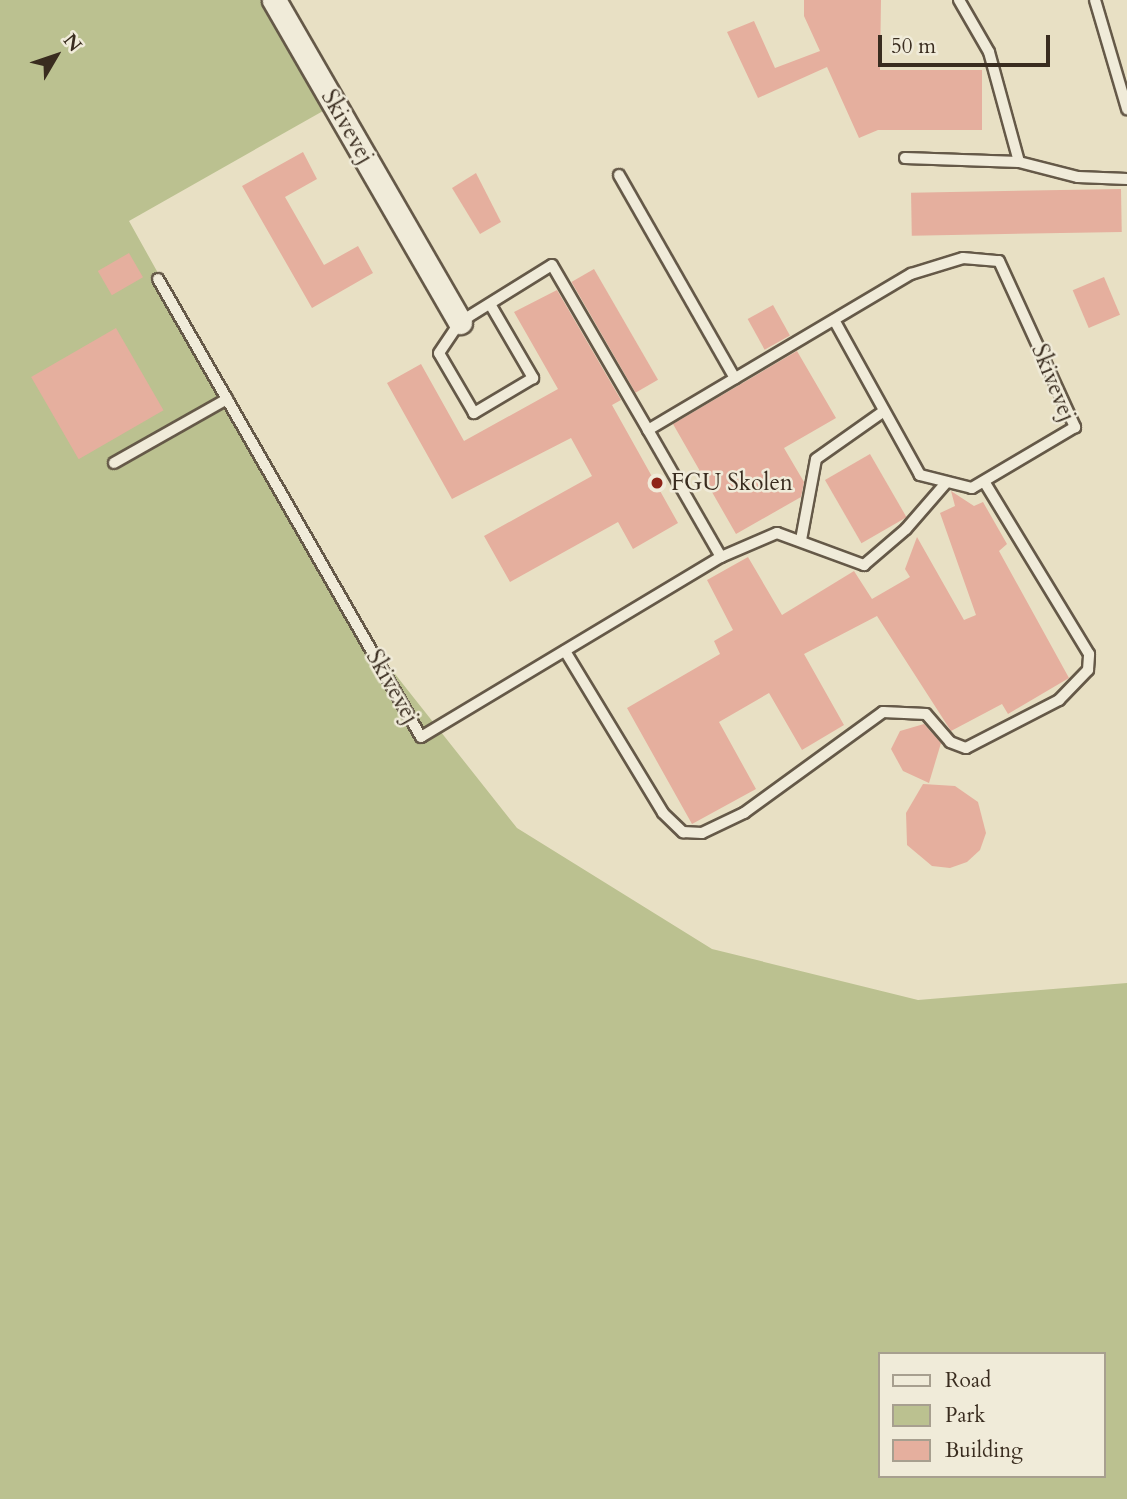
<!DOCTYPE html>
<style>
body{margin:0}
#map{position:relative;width:1127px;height:1499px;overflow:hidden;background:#e8e0c4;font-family:Cardo,serif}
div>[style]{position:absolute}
.green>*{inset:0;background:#bbc190}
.building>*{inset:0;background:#e5af9e;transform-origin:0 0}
.roads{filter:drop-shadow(2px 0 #655948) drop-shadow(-2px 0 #655948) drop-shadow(0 2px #655948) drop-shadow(0 -2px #655948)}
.service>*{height:10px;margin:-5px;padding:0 5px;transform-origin:5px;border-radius:5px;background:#f0ebd9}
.minor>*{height:23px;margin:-11.5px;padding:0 11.5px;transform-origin:11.5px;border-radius:11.5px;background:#f0ebd9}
.dots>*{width:19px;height:19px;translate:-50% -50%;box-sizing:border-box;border:4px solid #f0ebd9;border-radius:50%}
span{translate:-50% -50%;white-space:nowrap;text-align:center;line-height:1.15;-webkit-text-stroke:5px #f0ebd9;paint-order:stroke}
.street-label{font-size:23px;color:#392c1f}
.poi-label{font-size:23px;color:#392c1f}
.left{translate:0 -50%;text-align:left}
.legend{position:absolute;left:878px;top:1352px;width:228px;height:126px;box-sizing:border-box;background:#f0ebd9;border:2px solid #a79f8f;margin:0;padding:9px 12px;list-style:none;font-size:21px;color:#392c1f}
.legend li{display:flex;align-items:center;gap:14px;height:35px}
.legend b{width:35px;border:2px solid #a79f8f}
.north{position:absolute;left:21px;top:21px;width:70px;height:70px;-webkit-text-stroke:5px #f0ebd9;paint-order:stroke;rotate:51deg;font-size:19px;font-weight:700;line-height:28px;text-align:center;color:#392c1f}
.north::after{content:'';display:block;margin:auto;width:24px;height:32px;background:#392c1f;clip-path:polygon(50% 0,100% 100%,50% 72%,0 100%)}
.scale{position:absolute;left:878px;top:35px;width:172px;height:32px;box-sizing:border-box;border:4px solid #392c1f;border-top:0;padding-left:9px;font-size:21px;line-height:24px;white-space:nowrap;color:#392c1f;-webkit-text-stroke:5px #f0ebd9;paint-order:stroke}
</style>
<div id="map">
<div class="green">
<div style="clip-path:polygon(evenodd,0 0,260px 0,323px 111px,129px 221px,349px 616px,517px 828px,712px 949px,918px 1000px,1127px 983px,1127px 1499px,0 1499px,0 0,880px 1354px,1104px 1354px,1104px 1476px,880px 1476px,880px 1354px)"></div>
</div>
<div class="building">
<div style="clip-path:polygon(804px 0,881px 0,880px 70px,982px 70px,982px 130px,878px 130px,859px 138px,827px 67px,758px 98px,727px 32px,754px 21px,775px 68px,820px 51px,804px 16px)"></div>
<div style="clip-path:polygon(303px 152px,317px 179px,285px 197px,324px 265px,358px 246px,373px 273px,312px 308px,242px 186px)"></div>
<div style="clip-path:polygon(476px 173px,501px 222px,480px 234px,452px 188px)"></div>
<div style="left:1121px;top:189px;width:43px;height:210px;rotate:89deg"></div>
<div style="left:129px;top:253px;width:28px;height:36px;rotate:60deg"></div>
<div style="left:594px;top:269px;width:128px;height:26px;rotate:60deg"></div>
<div style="left:1104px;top:277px;width:41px;height:34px;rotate:67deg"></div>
<div style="clip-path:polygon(557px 290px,621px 400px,612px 405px,678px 523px,633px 549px,618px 522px,510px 582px,484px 536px,592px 476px,571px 438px,452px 499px,387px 383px,421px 364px,464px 441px,558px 389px,514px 312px)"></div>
<div style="left:773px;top:305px;width:35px;height:29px;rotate:61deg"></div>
<div style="left:116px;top:328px;width:95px;height:98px;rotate:60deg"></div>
<div style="clip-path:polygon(797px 351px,836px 418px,784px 448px,804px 482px,801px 497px,736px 534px,673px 424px)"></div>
<div style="left:870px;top:454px;width:73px;height:52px;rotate:60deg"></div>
<div style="clip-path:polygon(951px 491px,974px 506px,983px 502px,1007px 544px,999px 551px,1069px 678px,1008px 714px,1002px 704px,951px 731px,877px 616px,804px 654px,844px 725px,802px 750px,769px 693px,719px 722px,756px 789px,692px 824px,627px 708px,720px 654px,714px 641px,733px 630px,707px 580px,748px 557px,782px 615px,854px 571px,872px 599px,910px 577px,905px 569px,917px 537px,964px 620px,976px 615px,940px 513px,955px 506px)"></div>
<div style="clip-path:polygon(924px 724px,941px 743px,929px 783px,903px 771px,891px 749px,900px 731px)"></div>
<div style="clip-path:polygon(923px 784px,955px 786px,978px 802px,986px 833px,980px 850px,967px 862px,950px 868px,932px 866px,907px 845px,906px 813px)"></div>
</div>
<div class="roads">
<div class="service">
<div style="left:959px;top:0;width:60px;rotate:60deg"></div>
<div style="left:989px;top:52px;width:114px;rotate:74.7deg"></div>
<div style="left:1019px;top:162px;width:61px;rotate:14.3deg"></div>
<div style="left:1078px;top:177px;width:49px;rotate:2.3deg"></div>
<div style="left:1095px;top:0;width:114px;rotate:73.6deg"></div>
<div style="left:905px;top:158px;width:114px;rotate:2deg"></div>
<div style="left:619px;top:175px;width:234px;rotate:60.3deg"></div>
<div style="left:158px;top:279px;width:528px;rotate:60.13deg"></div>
<div style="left:421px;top:737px;width:350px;rotate:-31deg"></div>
<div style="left:721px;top:557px;width:61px;rotate:-23.2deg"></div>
<div style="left:777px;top:533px;width:93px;rotate:20.2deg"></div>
<div style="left:864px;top:565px;width:55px;rotate:-40.6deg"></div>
<div style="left:906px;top:529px;width:60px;rotate:-49.1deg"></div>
<div style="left:490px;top:304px;width:86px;rotate:59.8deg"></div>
<div style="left:533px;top:378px;width:69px;rotate:149.3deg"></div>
<div style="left:474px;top:413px;width:69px;rotate:-120.3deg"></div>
<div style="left:439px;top:353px;width:37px;rotate:-56deg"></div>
<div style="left:460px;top:322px;width:108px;rotate:-31.8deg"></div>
<div style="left:552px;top:265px;width:191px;rotate:59.8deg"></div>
<div style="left:114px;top:463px;width:130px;rotate:-29.5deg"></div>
<div style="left:801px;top:540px;width:82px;rotate:-79.5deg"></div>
<div style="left:816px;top:459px;width:83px;rotate:-35.2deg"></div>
<div style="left:721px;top:557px;width:146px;rotate:-119.9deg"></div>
<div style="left:648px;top:430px;width:306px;rotate:-30.7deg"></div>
<div style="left:911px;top:274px;width:54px;rotate:-17.1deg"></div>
<div style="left:963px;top:258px;width:36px;rotate:5deg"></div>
<div style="left:999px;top:261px;width:183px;rotate:65.4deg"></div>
<div style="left:1075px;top:427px;width:120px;rotate:149.4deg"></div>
<div style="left:972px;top:488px;width:54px;rotate:-166deg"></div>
<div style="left:920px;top:475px;width:177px;rotate:-119deg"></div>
<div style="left:565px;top:651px;width:189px;rotate:58.8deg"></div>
<div style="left:663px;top:813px;width:28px;rotate:44deg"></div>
<div style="left:683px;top:832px;width:19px;rotate:3deg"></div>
<div style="left:702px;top:833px;width:47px;rotate:-25.5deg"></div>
<div style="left:744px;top:813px;width:172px;rotate:-36deg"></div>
<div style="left:883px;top:712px;width:43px;rotate:2.7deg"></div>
<div style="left:926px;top:714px;width:37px;rotate:49deg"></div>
<div style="left:950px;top:742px;width:17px;rotate:21deg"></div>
<div style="left:966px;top:748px;width:105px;rotate:-27.3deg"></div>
<div style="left:1059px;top:700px;width:42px;rotate:-46deg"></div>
<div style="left:1088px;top:670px;width:16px;rotate:-86deg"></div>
<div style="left:1089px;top:654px;width:202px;rotate:-121.3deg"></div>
</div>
<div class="minor">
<div style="left:274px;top:0;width:372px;rotate:60deg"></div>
</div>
</div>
<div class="dots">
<div style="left:657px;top:483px;background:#8f2418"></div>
</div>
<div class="street-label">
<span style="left:347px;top:127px;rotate:60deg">Skivevej</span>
<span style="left:1053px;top:383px;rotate:68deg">Skivevej</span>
<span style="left:392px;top:687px;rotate:60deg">Skivevej</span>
</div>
<div class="poi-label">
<span class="left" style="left:671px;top:483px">FGU Skolen</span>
</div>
<ul class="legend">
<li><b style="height:9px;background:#f0ebd9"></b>Road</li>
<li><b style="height:19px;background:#bbc190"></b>Park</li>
<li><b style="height:19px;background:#e5af9e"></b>Building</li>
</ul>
<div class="north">N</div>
<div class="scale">50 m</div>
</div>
